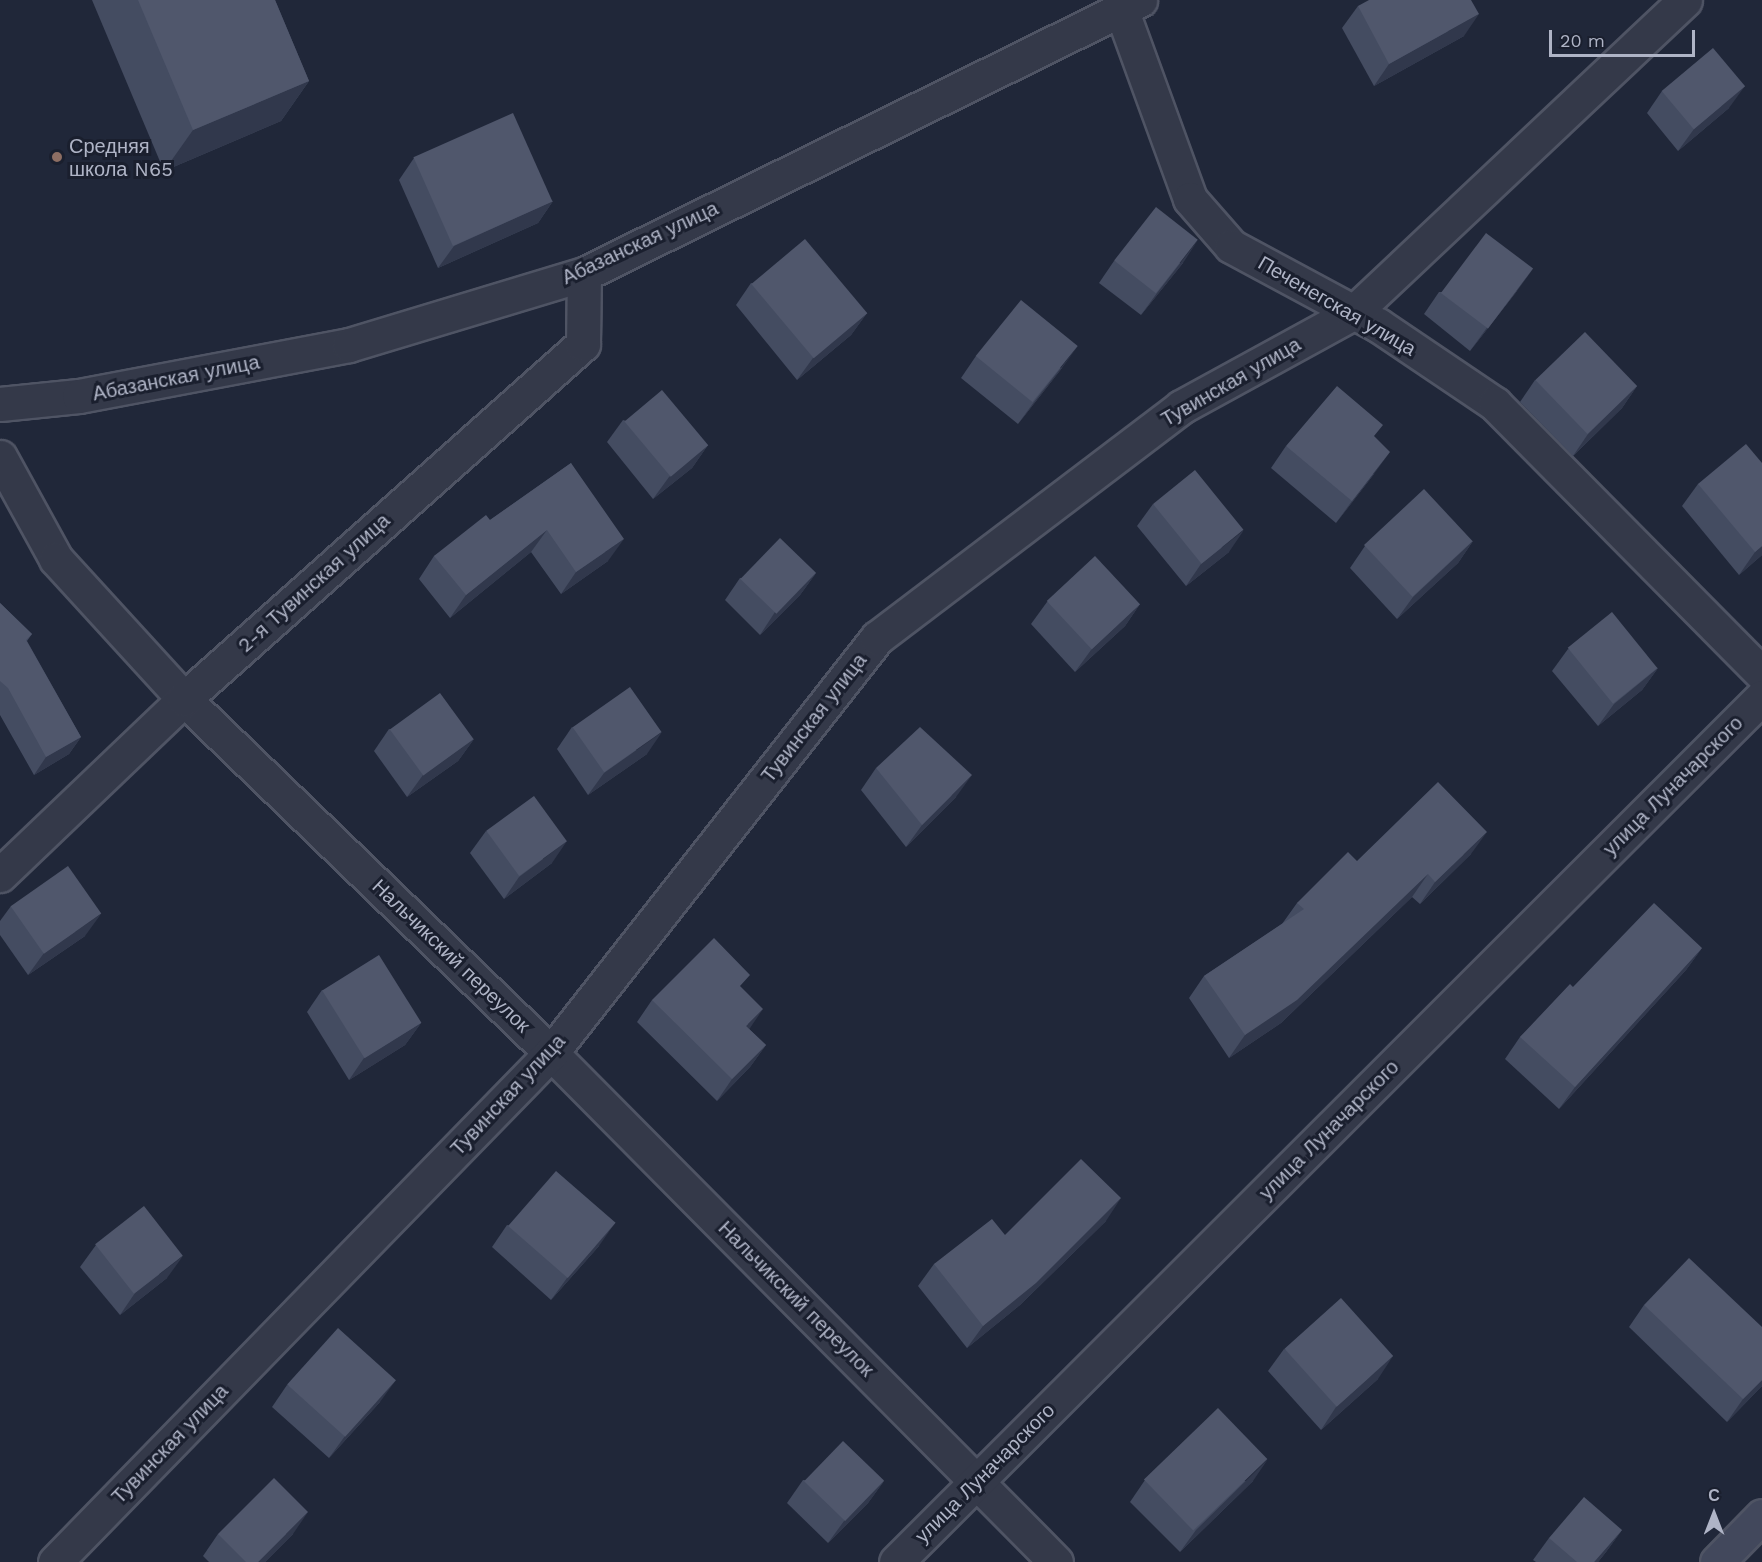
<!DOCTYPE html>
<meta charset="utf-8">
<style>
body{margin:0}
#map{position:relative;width:1762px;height:1562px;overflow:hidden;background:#202739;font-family:"Work Sans",sans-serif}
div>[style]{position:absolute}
.roads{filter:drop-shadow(2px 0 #4f5464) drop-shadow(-2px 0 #4f5464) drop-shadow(0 2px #4f5464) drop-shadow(0 -2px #4f5464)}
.minor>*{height:33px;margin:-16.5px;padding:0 16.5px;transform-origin:16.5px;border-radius:16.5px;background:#343949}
.secondary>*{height:33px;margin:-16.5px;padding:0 16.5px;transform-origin:16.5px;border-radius:16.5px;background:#42485c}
.wall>*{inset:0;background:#444c61}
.shaded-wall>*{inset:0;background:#31384c}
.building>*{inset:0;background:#50576c;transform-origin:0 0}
.dots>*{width:16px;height:16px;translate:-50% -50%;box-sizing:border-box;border:3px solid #1a1f2e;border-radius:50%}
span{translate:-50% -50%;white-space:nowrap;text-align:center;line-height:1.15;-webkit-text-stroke:6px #1a1f2e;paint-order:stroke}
.poi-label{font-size:20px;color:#afb4c6}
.left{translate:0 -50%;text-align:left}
.street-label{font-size:20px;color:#afb4c6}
.north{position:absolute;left:1684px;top:1484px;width:60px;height:60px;-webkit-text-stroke:4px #1a1f2e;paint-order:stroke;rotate:0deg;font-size:16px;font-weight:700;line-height:24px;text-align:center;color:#afb4c6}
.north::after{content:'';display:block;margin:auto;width:21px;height:27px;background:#afb4c6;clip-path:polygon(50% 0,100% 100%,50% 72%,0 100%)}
.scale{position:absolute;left:1549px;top:30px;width:146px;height:27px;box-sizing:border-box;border:3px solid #afb4c6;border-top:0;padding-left:8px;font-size:18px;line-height:21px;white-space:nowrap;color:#afb4c6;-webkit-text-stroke:4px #1a1f2e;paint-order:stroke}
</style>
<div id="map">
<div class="roads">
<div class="minor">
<div style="left:1121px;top:9px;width:202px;rotate:70deg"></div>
<div style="left:1190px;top:199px;width:62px;rotate:48.9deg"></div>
<div style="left:1231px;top:246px;width:167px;rotate:28.3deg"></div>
<div style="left:1378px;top:325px;width:141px;rotate:34deg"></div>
<div style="left:1495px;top:404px;width:380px;rotate:45.3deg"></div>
<div style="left:0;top:404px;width:79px;rotate:-5.8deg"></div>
<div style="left:79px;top:396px;width:275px;rotate:-10.7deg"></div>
<div style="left:349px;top:345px;width:245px;rotate:-16.8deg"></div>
<div style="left:584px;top:274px;width:620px;rotate:-26.23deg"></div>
<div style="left:0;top:457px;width:116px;rotate:61.2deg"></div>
<div style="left:56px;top:559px;width:190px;rotate:47.6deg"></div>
<div style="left:184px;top:699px;width:510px;rotate:43.97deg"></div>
<div style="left:551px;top:1053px;width:717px;rotate:45.23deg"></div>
<div style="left:0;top:875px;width:255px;rotate:-43.7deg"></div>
<div style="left:184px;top:699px;width:534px;rotate:-41.66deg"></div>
<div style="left:583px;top:344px;width:70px;rotate:-89.2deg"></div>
<div style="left:55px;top:1562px;width:711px;rotate:-45.74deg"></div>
<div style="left:551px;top:1053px;width:528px;rotate:-51.85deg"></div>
<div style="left:877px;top:638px;width:382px;rotate:-37.2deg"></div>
<div style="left:1181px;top:407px;width:196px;rotate:-28.7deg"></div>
<div style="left:1353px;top:313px;width:456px;rotate:-43.3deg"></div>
<div style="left:896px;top:1562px;width:1224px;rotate:-44.97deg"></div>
</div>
<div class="secondary">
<div style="left:1717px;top:1562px;width:64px;rotate:-45.6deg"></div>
</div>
</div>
<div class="wall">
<div style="clip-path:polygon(92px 0,275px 0,309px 81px,281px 121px,164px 171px)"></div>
<div style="clip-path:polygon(1358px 6px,1464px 36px,1374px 86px,1342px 28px)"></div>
<div style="clip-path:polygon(1662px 91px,1729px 108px,1678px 151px,1647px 113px)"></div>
<div style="clip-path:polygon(414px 158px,553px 201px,538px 223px,438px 268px,399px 180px)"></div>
<div style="clip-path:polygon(1114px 261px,1183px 263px,1141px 315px,1099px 283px)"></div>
<div style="clip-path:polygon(751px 283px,867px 313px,851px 335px,797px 380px,736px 305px)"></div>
<div style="clip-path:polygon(1517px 291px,1470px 351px,1424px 314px,1439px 292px)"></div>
<div style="clip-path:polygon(976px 356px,1062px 368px,1018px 424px,961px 378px)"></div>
<div style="clip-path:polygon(1535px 380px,1637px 386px,1622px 408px,1573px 456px,1520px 402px)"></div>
<div style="clip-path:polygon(623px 420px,708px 445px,692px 468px,653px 499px,607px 442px)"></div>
<div style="clip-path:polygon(1286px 446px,1374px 474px,1336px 523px,1271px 468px)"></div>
<div style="clip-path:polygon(571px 463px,608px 561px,561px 594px,531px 552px,450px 618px,419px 579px,434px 556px,490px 520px)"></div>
<div style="clip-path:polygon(1762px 463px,1762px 555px,1739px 575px,1682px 506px,1698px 484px)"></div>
<div style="clip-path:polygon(1153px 504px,1229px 552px,1186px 586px,1137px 526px)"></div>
<div style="clip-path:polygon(1473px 541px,1458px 563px,1397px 619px,1350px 568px,1365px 546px)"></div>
<div style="clip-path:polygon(816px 573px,800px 595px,760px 635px,725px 600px,740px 578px)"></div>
<div style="clip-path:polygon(1047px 602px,1140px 604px,1125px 626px,1075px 672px,1031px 624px)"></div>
<div style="clip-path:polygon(0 603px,32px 634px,27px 641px,81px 737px,69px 754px,34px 775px,0 715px)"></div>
<div style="clip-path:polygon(1568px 649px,1658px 668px,1642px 690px,1598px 726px,1552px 671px)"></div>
<div style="clip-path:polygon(572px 727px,647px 754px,588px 795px,557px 749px)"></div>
<div style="clip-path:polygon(389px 729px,474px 739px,458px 761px,407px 797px,374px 751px)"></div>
<div style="clip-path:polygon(876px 768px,956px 797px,906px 847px,861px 790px)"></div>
<div style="clip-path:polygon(486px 831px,552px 863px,504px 899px,470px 853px)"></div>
<div style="clip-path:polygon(1471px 854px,1420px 904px,1412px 897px,1281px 1023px,1229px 1058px,1189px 998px,1204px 976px,1282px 924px,1297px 903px,1357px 861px)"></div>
<div style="clip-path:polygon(11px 906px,85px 936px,28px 975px,0 935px,0 921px)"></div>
<div style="clip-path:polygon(1702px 948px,1686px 970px,1559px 1109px,1505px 1059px,1520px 1037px,1573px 987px)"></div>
<div style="clip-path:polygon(741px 988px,749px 1029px,766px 1045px,750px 1067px,717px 1101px,637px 1022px,652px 1000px)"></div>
<div style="clip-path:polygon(322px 990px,421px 1023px,405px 1045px,349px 1080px,307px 1012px)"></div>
<div style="clip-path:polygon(1106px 1221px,1020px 1305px,967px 1348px,918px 1286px,934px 1264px,1005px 1235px)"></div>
<div style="clip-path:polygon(507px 1225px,599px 1246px,551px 1300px,492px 1247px)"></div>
<div style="clip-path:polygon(96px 1245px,167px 1278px,120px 1315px,80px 1267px)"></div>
<div style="clip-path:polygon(1644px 1305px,1762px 1327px,1762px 1386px,1727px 1422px,1629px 1327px)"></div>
<div style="clip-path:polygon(1284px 1349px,1378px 1379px,1321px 1430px,1268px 1371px)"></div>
<div style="clip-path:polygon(287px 1385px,380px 1402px,329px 1458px,272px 1407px)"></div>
<div style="clip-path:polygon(803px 1480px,884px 1481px,868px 1503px,828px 1543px,787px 1503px)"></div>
<div style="clip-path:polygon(1145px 1480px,1253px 1481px,1180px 1552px,1130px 1502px)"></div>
<div style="clip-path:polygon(1622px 1530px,1606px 1552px,1598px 1562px,1536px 1562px,1533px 1560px,1549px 1538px)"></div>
<div style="clip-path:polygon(218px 1534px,293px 1534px,265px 1562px,209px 1562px,203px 1556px)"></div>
</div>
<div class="shaded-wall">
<div style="clip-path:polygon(1479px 14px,1464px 36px,1374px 86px,1389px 64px)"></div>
<div style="clip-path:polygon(309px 81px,281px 121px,164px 171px,193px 130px)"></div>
<div style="clip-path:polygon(1745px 86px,1729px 108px,1678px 151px,1694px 129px)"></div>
<div style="clip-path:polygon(553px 201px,538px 223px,438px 268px,454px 246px)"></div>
<div style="clip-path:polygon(1198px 240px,1183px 263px,1141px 315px,1157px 293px)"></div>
<div style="clip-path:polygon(1533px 269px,1517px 291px,1470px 351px,1486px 329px)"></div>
<div style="clip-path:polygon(867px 313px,851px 335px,797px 380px,813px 358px)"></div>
<div style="clip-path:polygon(1078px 346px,1062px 368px,1018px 424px,1034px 402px)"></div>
<div style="clip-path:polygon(1637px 386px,1622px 408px,1573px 456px,1588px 434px)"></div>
<div style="clip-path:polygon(708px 445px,692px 468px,653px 499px,669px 477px)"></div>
<div style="clip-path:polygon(1390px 452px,1374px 474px,1336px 523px,1352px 501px)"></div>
<div style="clip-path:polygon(547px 530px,531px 552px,450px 618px,466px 595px)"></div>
<div style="clip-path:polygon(1244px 530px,1229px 552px,1186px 586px,1201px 564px)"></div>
<div style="clip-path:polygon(624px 539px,608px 561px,561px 594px,576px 572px)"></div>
<div style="clip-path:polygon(1473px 541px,1458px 563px,1397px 619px,1413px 597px)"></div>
<div style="clip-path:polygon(1762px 546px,1762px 555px,1739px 575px,1755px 552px)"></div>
<div style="clip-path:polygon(816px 573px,800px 595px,760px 635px,775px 612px)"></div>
<div style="clip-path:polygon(1140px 604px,1125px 626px,1075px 672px,1091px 650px)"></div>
<div style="clip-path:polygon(1658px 668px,1642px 690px,1598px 726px,1614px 704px)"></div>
<div style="clip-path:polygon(662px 732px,647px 754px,588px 795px,604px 773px)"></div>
<div style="clip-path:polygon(81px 737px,69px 754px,34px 775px,46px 757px)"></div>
<div style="clip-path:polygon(474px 739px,458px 761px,407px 797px,423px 775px)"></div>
<div style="clip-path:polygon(972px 775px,956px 797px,906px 847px,922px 825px)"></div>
<div style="clip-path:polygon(1487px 832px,1471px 854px,1420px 904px,1435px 882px)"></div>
<div style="clip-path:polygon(567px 841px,552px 863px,504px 899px,519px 877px)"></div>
<div style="clip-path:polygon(1428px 874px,1412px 897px,1281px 1023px,1229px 1058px,1245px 1035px)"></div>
<div style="clip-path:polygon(101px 914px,85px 936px,28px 975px,44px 953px)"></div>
<div style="clip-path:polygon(1702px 948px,1686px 970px,1559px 1109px,1575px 1087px)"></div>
<div style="clip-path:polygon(763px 1009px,748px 1031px,746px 1026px)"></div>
<div style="clip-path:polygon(421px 1023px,405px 1045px,349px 1080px,364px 1058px)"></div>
<div style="clip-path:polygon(766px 1045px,750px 1067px,717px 1101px,732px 1079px)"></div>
<div style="clip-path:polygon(1121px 1198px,1106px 1221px,1020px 1305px,967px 1348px,983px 1326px)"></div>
<div style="clip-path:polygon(615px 1223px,599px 1246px,551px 1300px,567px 1278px)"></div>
<div style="clip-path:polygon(183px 1256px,167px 1278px,120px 1315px,135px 1293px)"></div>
<div style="clip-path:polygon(1393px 1356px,1378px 1379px,1321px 1430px,1336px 1407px)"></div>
<div style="clip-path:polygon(396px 1380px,380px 1402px,329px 1458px,345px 1436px)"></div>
<div style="clip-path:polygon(1762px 1380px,1762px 1386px,1727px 1422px,1743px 1399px)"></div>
<div style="clip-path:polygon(1268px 1459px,1253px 1481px,1180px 1552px,1196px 1530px)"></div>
<div style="clip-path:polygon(884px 1481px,868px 1503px,828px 1543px,844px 1521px)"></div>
<div style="clip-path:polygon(308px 1512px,293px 1534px,265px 1562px,258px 1562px)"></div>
<div style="clip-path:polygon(1622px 1530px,1606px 1552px,1598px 1562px,1594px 1562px)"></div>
</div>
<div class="building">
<div style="clip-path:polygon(138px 0,275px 0,309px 81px,193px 130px)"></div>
<div style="clip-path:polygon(1369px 0,1471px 0,1479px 14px,1389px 64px,1358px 6px)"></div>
<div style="left:1713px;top:48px;width:50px;height:67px;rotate:50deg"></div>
<div style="left:513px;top:113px;width:97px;height:109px;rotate:66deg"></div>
<div style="left:1156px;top:207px;width:53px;height:68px;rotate:38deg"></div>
<div style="left:1486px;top:233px;width:59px;height:75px;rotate:37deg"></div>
<div style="left:805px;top:239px;width:97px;height:70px;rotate:50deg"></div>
<div style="left:1021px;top:300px;width:73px;height:72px;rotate:39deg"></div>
<div style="left:1585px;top:332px;width:75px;height:69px;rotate:46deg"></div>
<div style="clip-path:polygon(1337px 386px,1383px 425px,1374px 436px,1390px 452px,1352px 501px,1286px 446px)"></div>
<div style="left:662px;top:390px;width:72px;height:49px;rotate:50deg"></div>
<div style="clip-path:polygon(1746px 444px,1762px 463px,1762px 546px,1755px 552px,1698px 484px)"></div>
<div style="clip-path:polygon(571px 463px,624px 539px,576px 572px,547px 530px,466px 595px,434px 556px,486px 515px,490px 520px)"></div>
<div style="left:1195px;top:470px;width:77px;height:54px;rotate:51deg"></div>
<div style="left:1424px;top:489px;width:71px;height:82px;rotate:47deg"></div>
<div style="left:780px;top:538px;width:50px;height:57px;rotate:44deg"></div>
<div style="left:1095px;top:556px;width:66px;height:66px;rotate:47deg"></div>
<div style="clip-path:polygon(0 603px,32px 634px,26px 640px,81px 737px,46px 757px,8px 688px,0 681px)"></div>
<div style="left:1612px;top:612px;width:72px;height:57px;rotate:51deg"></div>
<div style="left:630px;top:687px;width:55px;height:70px;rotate:55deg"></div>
<div style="left:440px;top:693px;width:57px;height:62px;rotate:54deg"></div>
<div style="clip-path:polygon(920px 727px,972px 775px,922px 825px,876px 768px)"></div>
<div style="clip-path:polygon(1438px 782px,1487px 832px,1435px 882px,1428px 874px,1297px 1000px,1245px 1035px,1204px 976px,1304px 909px,1297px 903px,1348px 852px,1357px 861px)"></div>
<div style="left:534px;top:796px;width:56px;height:59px;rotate:54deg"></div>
<div style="left:68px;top:866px;width:58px;height:70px;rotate:55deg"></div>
<div style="clip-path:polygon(1654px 903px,1702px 948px,1575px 1087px,1520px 1037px,1570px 984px,1573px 987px)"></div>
<div style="clip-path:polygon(714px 938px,750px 975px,740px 986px,763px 1009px,746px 1026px,766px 1045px,732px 1079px,652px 1000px)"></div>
<div style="left:379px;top:955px;width:80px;height:67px;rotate:58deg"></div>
<div style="clip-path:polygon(1081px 1159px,1121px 1198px,1036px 1283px,983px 1326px,934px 1264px,992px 1219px,1005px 1235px)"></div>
<div style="left:556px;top:1171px;width:79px;height:73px;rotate:41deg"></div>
<div style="left:144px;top:1206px;width:63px;height:62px;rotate:52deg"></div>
<div style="clip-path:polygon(1689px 1258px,1762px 1327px,1762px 1380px,1743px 1399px,1644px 1305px)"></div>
<div style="left:1341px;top:1298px;width:78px;height:76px;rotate:48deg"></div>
<div style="left:338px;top:1328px;width:78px;height:76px;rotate:42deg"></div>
<div style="left:1218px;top:1408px;width:71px;height:103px;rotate:46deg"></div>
<div style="left:843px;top:1441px;width:57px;height:56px;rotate:44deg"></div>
<div style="clip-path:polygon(274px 1478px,308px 1512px,258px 1562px,246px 1562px,218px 1534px)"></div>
<div style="clip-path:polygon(1584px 1497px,1622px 1530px,1594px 1562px,1577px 1562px,1549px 1538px)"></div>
</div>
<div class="dots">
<div style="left:57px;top:157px;background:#8d6e63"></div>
</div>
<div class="poi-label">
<span class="left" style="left:69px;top:158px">Средняя<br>школа N65</span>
</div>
<div class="street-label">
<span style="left:640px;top:243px;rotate:-25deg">Абазанская улица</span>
<span style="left:1337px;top:306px;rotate:30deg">Печенегская улица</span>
<span style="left:176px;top:378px;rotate:-11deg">Абазанская улица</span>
<span style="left:1231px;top:382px;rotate:-30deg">Тувинская улица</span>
<span style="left:314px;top:583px;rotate:-42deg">2-я Тувинская улица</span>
<span style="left:814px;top:718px;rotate:-52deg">Тувинская улица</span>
<span style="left:1673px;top:786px;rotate:-45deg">улица Луначарского</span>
<span style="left:451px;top:956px;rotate:44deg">Нальчикский переулок</span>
<span style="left:508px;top:1095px;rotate:-47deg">Тувинская улица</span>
<span style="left:1329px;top:1130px;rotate:-45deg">улица Луначарского</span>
<span style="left:796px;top:1299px;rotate:45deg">Нальчикский переулок</span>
<span style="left:170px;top:1444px;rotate:-46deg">Тувинская улица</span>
<span style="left:985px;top:1473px;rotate:-45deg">улица Луначарского</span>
</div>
<div class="north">С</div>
<div class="scale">20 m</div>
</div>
